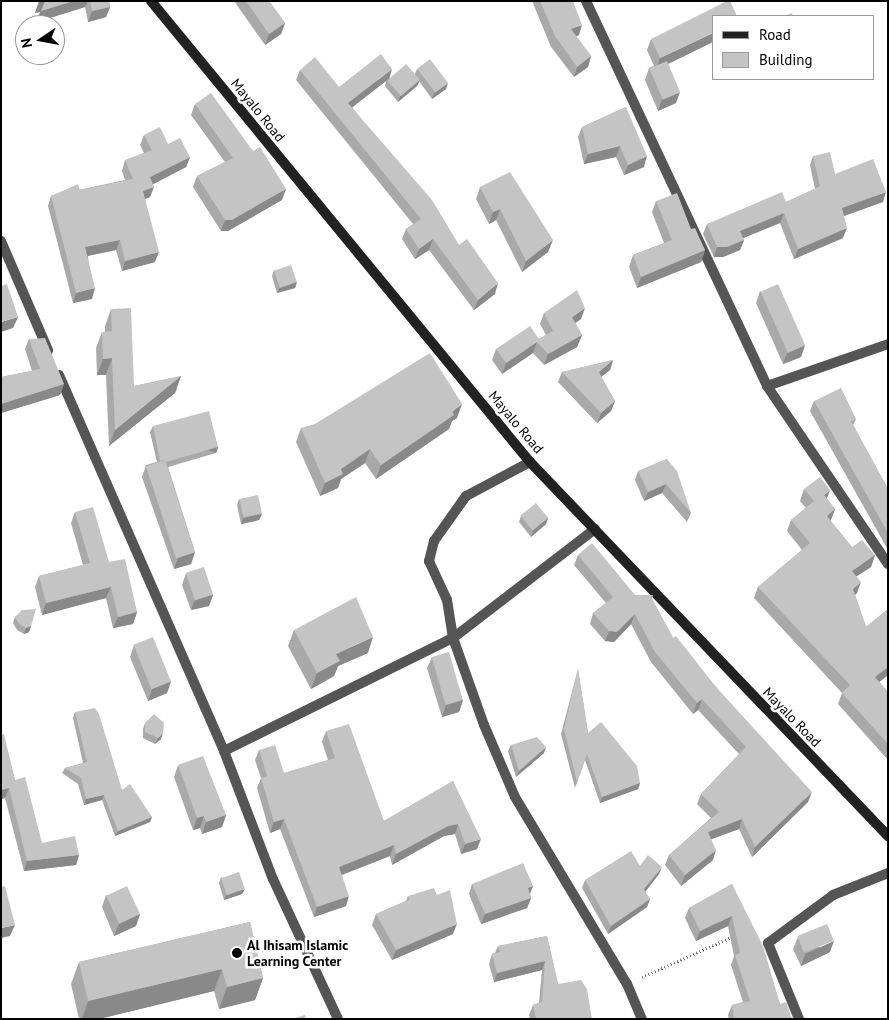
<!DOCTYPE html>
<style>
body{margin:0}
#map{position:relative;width:889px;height:1020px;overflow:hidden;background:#fff;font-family:"PT Sans",sans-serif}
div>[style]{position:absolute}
.path>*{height:3px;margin-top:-1.5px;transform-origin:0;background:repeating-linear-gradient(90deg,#777 0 1px,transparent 0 3.5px)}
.street>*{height:10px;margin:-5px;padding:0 5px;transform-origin:5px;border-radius:5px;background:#555}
.secondary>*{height:10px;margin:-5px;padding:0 5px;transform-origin:5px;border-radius:5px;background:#222}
.wall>*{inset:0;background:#a9a9a9}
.shaded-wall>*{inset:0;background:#898989;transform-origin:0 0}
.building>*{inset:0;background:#c4c4c4;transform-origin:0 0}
.dots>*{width:14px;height:14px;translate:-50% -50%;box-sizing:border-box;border:2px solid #fff;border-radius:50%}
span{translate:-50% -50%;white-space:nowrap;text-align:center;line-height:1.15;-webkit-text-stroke:5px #fff;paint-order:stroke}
.street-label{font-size:14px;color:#000}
.poi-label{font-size:14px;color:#000;font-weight:700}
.left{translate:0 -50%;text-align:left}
.frame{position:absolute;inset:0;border:2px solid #000;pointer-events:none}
.legend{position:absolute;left:712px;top:15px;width:162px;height:65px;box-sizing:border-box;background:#fff;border:1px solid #999;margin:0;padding:6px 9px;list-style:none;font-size:15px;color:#000}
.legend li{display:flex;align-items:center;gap:10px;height:25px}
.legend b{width:25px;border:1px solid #999}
.north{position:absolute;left:15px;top:15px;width:50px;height:50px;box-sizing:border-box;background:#fff;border:1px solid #999;border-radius:50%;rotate:258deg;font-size:14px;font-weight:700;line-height:20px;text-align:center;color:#000}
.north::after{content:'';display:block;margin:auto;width:18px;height:22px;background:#000;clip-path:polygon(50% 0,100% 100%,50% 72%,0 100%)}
</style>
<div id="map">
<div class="path">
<div style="left:642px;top:977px;width:101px;rotate:-24deg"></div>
</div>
<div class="street">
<div style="left:586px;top:1px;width:425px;rotate:64.8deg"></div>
<div style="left:767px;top:386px;width:215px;rotate:55.8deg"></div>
<div style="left:1px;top:241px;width:119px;rotate:66.7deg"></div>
<div style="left:59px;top:375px;width:411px;rotate:66.3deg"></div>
<div style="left:224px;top:751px;width:137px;rotate:69.1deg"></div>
<div style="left:273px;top:879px;width:154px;rotate:65.1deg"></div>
<div style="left:767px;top:386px;width:128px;rotate:-19.1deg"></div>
<div style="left:530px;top:462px;width:72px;rotate:152deg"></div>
<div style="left:466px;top:496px;width:55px;rotate:125.4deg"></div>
<div style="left:434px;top:541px;width:21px;rotate:104deg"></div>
<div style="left:429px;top:561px;width:43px;rotate:65.2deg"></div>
<div style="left:447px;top:600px;width:38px;rotate:81deg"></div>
<div style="left:453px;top:638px;width:92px;rotate:70.4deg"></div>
<div style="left:484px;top:725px;width:78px;rotate:66.7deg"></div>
<div style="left:515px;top:797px;width:218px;rotate:59.1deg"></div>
<div style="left:627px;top:984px;width:38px;rotate:67deg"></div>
<div style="left:224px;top:751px;width:255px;rotate:-26.3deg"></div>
<div style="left:453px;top:638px;width:179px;rotate:-37.5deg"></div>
<div style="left:799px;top:1019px;width:82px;rotate:-112.2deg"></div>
<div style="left:768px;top:943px;width:81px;rotate:-36.4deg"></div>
<div style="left:833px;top:895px;width:59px;rotate:-21.8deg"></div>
</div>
<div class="secondary">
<div style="left:151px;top:1px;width:597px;rotate:50.58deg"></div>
<div style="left:530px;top:462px;width:518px;rotate:46.25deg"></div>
</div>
<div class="wall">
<div style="clip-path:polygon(39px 1px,109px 1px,110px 7px,106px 17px,88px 22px,85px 7px,37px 22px,40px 12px,35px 13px)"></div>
<div style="clip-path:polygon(234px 1px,269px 1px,285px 23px,281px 34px,265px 45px)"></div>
<div style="clip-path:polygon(532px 1px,573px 1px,579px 35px,576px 36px,591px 56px,588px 67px,574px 77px,551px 47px)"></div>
<div style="clip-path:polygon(651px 39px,668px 64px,676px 103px,658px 111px,645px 80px,649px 68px,654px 66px,647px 50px)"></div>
<div style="clip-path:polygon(417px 69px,446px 89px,432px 99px,419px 81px,417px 86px,398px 102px,385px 86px,386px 81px,352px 107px,459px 245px,495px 294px,474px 310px,429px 250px,415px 259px,402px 239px,406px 229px,413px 224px,296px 80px,300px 70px,339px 87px,415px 74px)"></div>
<div style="clip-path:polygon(195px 104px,253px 151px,282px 200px,228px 231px,221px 231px,193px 187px,197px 176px,225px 162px,191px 115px)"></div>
<div style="clip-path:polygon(626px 107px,644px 167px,624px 175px,616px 157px,584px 164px,578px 137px,582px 127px)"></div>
<div style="clip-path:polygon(144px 135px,168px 144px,190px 157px,186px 167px,153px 184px,150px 197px,145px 199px,155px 262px,122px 271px,116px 250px,88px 256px,92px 299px,73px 303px,48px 206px,51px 196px,125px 180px,122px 171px,125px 160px,144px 153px,140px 145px)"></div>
<div style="clip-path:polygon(813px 156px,835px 174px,883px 202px,844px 216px,843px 238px,794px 259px,780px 223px,743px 238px,744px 240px,740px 250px,723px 257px,714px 257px,703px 234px,707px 224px,786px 202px,815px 189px,810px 165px)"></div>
<div style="clip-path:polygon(480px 187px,548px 252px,522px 272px,496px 220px,489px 224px,476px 199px)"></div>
<div style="clip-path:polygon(656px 201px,691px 229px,705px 250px,701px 262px,637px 288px,629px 267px,633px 255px,664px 243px,652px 212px)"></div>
<div style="clip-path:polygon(274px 270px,297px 282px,295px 288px,277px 293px,272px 276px)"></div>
<div style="clip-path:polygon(760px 291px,805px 345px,801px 357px,783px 364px,756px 303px)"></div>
<div style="clip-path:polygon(111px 309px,134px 386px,181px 376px,175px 393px,109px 446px,106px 375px,97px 375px,96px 348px,102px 332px,105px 332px,105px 326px)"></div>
<div style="clip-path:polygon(544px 313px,581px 319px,575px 323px,582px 335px,577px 347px,544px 365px,533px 353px,502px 374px,492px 360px,496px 349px,539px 339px,546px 335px,540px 324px)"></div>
<div style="clip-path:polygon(29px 339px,64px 384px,60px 395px,1px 413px,1px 377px,32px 371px,25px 349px)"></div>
<div style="clip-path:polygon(613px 360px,610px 370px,601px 377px,615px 401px,611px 411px,597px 423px,558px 382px,562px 372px)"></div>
<div style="clip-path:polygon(814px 401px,856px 419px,853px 425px,888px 489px,888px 550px,810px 411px)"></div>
<div style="clip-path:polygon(457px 418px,452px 421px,449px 429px,376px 479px,365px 463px,341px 479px,338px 488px,320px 496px,296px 442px,301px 428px)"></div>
<div style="clip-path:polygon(153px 426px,218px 447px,216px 453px,168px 467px,195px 552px,191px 564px,174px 569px,142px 477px,146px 465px,157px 462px,150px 432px)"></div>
<div style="clip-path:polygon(667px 459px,691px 513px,687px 522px,662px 493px,644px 501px,635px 480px,638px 471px)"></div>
<div style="clip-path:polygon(804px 489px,827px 499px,835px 509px,830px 521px,852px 547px,875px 555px,871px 567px,856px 576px,857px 593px,855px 595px,866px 627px,888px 609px,888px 675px,879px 682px,888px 692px,888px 760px,838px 704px,842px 693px,754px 598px,758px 587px,802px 550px,787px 531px,791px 520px,806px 508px,800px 501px)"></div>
<div style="clip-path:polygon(239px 499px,262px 514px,259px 520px,241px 524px,237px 505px)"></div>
<div style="clip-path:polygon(75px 512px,109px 562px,137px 612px,133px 624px,113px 628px,106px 598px,42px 615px,35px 587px,39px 576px,83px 565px,71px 523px)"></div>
<div style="clip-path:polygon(521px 516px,548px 518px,546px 524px,531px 537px,519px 522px)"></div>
<div style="clip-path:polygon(578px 555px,635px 595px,653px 595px,652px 599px,673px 638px,716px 687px,808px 802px,752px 857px,739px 829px,711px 839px,713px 860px,681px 886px,665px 865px,669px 855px,711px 818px,697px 804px,701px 794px,739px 754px,698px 710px,693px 714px,651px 662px,631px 624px,614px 642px,605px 641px,590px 624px,593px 613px,606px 603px,574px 565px)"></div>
<div style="clip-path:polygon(186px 573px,213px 595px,209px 606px,191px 610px,182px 585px)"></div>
<div style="clip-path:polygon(15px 617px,31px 626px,29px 632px,24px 634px,17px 630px,13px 623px)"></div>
<div style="clip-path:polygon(294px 630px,368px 653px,338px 666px,334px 676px,311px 689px,288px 646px)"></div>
<div style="clip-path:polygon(134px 645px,171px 681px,167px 693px,148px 701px,130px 657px)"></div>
<div style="clip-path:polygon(432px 657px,463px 700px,459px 712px,442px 717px,427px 668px)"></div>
<div style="clip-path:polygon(578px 669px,588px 733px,640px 783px,638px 789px,600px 803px,585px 760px,575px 788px,561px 734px)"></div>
<div style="clip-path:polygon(75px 712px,122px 790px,152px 817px,150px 822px,115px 836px,102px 800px,84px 805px,78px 784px,62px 773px,65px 768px,83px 763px,73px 718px)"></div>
<div style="clip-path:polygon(145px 723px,161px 739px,155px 744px,143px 738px,143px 729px)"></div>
<div style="clip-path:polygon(326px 731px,384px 821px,453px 781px,477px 849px,461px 854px,455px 834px,444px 836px,392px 865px,390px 856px,342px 875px,346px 906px,314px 917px,280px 829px,270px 833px,257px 788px,261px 778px,255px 760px,259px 750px,284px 773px,328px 760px,322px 742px)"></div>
<div style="clip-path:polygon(1px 735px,15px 780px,42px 843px,79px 855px,76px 865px,24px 871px,5px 798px,1px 799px)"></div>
<div style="clip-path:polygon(511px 745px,544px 753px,516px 777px,508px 751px)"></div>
<div style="clip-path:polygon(178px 765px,226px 815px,222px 827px,202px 834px,200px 828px,193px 830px,174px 777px)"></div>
<div style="clip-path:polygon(640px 866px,659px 874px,645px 892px,650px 899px,647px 907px,608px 934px,582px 888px,585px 880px)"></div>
<div style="clip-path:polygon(221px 877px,242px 894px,224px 900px,219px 883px)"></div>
<div style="clip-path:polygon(472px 884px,533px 886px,530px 894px,531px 898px,527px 908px,481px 924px,469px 894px)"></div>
<div style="clip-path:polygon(732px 884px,780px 1004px,792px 1019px,729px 1019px,728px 1015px,732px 1005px,743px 1002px,731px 965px,734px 956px,728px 926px,696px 941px,685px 918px,689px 908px)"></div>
<div style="clip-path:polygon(106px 895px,140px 914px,136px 926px,114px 936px,102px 907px)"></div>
<div style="clip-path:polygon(437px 895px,453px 934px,392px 960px,372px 925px,376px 914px,406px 901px,408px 896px)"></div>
<div style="clip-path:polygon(250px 922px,263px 978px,255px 1000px,219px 1009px,214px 991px,99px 1019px,79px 1019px,71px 984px,79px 962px)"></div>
<div style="clip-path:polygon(547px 936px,558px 984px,592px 1019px,530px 1019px,529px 1015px,533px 1005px,539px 1003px,542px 970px,494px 982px,489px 964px,492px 954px,495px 953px,498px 946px)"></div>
<div style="clip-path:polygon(798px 937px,830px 952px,801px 966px,793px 949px)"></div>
</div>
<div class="shaded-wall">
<div style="clip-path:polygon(45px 1px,88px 1px,85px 7px,37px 22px,40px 12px,35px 13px,39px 2px)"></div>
<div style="clip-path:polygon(110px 7px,106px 17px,88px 22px,92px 11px)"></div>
<div style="clip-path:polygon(285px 23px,281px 34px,265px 45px,269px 34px)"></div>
<div style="clip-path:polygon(582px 25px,579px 35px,568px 40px,571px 29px)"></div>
<div style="clip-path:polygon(713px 33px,713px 42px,656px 70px,660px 58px)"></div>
<div style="clip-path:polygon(591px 56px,588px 67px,574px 77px,577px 67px)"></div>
<div style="clip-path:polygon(392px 69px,389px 80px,387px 80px,386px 81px,345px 113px,348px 103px)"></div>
<div style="clip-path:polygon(420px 80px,417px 86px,398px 102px,400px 96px)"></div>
<div style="clip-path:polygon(448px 83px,446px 89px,432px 99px,434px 93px)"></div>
<div style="clip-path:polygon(680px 92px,676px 103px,658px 111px,662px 99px)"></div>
<div style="clip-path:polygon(620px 146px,616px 157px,584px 164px,588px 154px)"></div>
<div style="clip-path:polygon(647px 156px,644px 167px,624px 175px,628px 165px)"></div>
<div style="clip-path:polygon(190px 157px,186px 167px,146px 188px,150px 177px)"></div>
<div style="clip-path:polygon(154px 187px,150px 197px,139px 201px,143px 191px)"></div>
<div style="clip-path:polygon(286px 189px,282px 200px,228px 231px,221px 231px,225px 220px)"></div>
<div style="clip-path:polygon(886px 192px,883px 202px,838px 218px,842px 208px)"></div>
<div style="clip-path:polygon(500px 209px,496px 220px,489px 224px,493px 212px)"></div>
<div style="clip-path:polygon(784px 213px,780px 223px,736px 241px,740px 231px)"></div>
<div style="clip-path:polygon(847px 228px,843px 238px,794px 259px,798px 249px)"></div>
<div style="clip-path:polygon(433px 239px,429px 250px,415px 259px,419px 249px)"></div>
<div style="clip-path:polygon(120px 240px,116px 250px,82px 257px,85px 247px)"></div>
<div style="clip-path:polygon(553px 240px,548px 252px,522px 272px,526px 261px)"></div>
<div style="clip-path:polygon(744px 240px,740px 250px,723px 257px,714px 257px,717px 247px)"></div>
<div style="clip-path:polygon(705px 250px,701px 262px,637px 288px,641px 277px)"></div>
<div style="clip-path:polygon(159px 252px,155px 262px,122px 271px,125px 261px)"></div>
<div style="clip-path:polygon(297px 282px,295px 288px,277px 293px,280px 287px)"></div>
<div style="clip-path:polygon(498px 283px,495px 294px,474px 310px,478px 300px)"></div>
<div style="clip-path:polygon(95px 288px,92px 299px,73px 303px,76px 293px)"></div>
<div style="clip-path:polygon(585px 308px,581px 319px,568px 328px,572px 317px)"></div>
<div style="clip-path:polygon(18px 317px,13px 328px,1px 332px,1px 322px)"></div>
<div style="clip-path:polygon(582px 335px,577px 347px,544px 365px,548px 354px)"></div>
<div style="clip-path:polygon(537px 342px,533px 353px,502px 374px,506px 363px)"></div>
<div style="clip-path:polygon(805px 345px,801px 357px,783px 364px,787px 353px)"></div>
<div style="clip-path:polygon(112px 358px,106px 375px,97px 375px,103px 359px)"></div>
<div style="clip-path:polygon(613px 360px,610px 370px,595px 382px,599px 372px)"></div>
<div style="clip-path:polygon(181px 376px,175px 393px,109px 446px,115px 430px)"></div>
<div style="clip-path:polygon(64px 384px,60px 395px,1px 413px,1px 404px)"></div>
<div style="clip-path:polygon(615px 401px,611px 411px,597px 423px,601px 413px)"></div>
<div style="clip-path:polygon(462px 404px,457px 418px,452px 421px,449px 429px,376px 479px,381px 465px)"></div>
<div style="left:218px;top:447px;width:6px;height:59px;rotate:108deg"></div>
<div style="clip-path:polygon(370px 449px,365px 463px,341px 479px,338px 488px,320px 496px,325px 483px,341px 469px)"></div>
<div style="clip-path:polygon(666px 484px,662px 493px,644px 501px,648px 492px)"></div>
<div style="clip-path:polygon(830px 490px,826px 501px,824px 495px)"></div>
<div style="clip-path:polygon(835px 509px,831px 520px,823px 527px,827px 516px)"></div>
<div style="clip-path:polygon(262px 514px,259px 520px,241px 524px,243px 518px)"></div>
<div style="clip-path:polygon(548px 518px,546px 524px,531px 537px,533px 531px)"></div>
<div style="clip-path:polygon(195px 552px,191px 564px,174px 569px,178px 558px)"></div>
<div style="clip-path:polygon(875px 555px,871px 567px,848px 582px,852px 571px)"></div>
<div style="clip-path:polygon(861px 582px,857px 593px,849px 600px,853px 589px)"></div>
<div style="clip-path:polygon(111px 587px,106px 598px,42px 615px,46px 603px)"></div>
<div style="clip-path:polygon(213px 595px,209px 606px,191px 610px,195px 599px)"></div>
<div style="clip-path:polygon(137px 612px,133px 624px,113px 628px,118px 617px)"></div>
<div style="clip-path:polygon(635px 614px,631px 624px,614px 642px,605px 641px,609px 631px)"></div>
<div style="clip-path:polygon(31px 626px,29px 632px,24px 634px,26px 628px)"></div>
<div style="clip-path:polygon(373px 637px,368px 653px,338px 666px,334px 676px,311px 689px,317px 673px,336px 654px)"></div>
<div style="clip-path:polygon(888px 667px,888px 675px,871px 689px,875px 677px)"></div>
<div style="clip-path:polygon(171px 681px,167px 693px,148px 701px,152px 689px)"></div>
<div style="clip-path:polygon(702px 699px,698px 710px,693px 714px,697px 703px)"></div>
<div style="clip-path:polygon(463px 700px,459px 712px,442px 717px,446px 705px)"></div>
<div style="clip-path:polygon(163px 733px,161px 739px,155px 744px,158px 738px)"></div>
<div style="clip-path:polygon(546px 747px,544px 753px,516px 777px,519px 771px)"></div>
<div style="clip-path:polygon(640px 783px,638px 789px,600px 803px,602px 797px)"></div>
<div style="clip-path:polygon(9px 788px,5px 798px,1px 799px,1px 790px)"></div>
<div style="clip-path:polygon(812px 792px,808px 802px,752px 857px,755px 847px)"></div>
<div style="clip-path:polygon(104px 795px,102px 800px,84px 805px,86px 799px)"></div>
<div style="clip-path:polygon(226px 815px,222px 827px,202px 834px,206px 822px)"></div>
<div style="clip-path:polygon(204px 816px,200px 828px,193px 830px,197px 818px)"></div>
<div style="clip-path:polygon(152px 817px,150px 822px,115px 836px,118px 831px)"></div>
<div style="clip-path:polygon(284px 819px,280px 829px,270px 833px,274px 822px)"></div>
<div style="clip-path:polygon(742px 819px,739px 829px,704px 842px,708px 832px)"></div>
<div style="clip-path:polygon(458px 824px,455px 834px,444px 836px,392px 865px,396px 854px,448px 826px)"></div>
<div style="clip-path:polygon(481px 839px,477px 849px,461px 854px,465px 844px)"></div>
<div style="clip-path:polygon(394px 845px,390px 856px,336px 877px,339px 867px)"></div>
<div style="clip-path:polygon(716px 850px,713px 860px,681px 886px,685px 875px)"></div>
<div style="clip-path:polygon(79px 855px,76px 865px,24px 871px,27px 861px)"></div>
<div style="clip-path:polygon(662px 867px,659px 874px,641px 897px,644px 889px)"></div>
<div style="clip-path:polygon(533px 886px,529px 896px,528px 888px)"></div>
<div style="clip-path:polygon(245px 889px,242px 894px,224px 900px,227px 894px)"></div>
<div style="clip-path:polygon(349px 896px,346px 906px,314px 917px,317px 907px)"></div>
<div style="clip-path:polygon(531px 898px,527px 908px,481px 924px,485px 914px)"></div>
<div style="clip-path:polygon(650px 899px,647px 907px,608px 934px,611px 926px)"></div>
<div style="clip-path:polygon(140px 914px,136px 926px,114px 936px,119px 924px)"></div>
<div style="clip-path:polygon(732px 916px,728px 926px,696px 941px,700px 931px)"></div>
<div style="clip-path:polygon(457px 924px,453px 934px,392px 960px,396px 950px)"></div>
<div style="clip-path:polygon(15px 925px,10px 936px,1px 938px,1px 928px)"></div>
<div style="clip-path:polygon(834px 941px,830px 952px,801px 966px,805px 954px)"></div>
<div style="clip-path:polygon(545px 961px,542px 970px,494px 982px,497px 973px)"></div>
<div style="clip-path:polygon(222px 969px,214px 991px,99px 1019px,82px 1019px,88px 1001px)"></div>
<div style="clip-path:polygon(263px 978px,255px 1000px,219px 1009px,227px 987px)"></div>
</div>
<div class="building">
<div style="clip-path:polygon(45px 1px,74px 1px,41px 11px)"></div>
<div style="clip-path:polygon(90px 1px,109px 1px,110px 7px,92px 11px)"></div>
<div style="clip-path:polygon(246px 1px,269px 1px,285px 23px,269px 34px)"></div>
<div style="clip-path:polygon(540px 1px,573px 1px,582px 25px,571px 29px,591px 56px,577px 67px,555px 36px)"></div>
<div style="clip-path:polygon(727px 1px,730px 1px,737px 16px,713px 16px,713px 33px,660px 58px,651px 39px)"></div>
<div style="clip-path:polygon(792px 13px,793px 16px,784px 16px)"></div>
<div style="clip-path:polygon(381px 54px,392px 69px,348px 103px,432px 200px,459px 245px,467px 239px,498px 283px,478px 300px,433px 239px,419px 249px,406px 229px,421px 219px,300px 70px,315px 57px,339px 87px)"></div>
<div style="left:430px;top:59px;width:30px;height:16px;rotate:53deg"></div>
<div style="left:667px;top:61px;width:34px;height:19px;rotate:67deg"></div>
<div style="left:406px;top:64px;width:21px;height:25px;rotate:49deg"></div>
<div style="clip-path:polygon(211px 93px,253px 151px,260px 147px,286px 189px,232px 220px,225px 220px,197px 176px,233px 158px,195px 104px)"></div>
<div style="clip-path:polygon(626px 107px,647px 156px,628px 165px,620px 146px,588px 154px,582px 127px)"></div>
<div style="clip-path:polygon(160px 127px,168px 144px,180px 138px,190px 157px,150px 177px,154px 187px,143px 191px,159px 252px,125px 261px,120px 240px,85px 247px,95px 288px,76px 293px,51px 196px,78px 184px,80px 190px,133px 179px,125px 160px,152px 150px,144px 135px)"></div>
<div style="clip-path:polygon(830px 152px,835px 174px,873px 159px,886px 192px,842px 208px,847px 228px,798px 249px,784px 213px,740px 231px,744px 240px,727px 247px,717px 247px,707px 224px,782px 192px,786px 202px,820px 186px,813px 156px)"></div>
<div style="clip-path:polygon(510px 172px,553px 240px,526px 261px,500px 209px,493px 212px,480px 187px)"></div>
<div style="clip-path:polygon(677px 193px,691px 229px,695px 228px,705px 250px,641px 277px,633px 255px,672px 240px,656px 201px)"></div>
<div style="left:291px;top:265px;width:18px;height:18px;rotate:71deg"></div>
<div style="clip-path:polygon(7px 284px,18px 317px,1px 322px,1px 286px)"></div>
<div style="left:778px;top:284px;width:67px;height:19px;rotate:66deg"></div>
<div style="clip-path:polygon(577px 290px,585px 308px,572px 317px,582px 335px,548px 354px,537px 342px,506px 363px,496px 349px,530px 326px,539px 339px,553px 331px,544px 313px)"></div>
<div style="clip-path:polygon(131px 308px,134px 386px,181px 376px,115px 430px,112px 358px,103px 359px,102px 332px,112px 331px,111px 309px)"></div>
<div style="clip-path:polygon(45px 338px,64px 384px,1px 404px,1px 377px,40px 369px,29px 339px)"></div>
<div style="clip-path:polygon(430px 353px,462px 404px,452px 411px,454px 415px,381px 465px,370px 449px,341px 469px,343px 474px,325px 483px,301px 428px,315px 424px)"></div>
<div style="clip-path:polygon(613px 360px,599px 372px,615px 401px,601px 413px,562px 372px)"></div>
<div style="clip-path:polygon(841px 388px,856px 419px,851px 421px,888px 489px,888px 533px,814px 401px)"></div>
<div style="clip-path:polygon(209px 411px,218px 447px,166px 462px,165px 460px,160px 461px,153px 426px)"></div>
<div style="clip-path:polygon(667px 459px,677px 471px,691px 513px,666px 484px,648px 492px,638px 471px)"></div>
<div style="left:165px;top:460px;width:97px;height:20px;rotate:72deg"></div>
<div style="clip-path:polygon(820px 477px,830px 490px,824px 495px,835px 509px,827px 516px,852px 547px,862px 540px,875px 555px,852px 571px,861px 582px,853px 589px,866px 627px,888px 609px,888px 667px,875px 677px,888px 692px,888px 744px,842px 693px,850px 685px,758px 587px,810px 543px,791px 520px,814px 501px,804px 489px)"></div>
<div style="left:258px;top:495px;width:19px;height:19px;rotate:78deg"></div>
<div style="left:536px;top:503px;width:19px;height:20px;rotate:51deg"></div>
<div style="clip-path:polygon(93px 507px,109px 562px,125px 559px,137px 612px,118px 617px,111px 587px,46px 603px,39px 576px,90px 563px,75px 512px)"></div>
<div style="clip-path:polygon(592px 543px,635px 595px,653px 595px,651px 597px,673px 638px,676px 636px,716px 687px,812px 792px,755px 847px,742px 819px,708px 832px,716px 850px,685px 875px,669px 855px,719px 812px,701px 794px,746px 747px,702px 699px,697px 703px,655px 652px,635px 614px,617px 632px,609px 631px,593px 613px,613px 597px,578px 555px)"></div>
<div style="left:204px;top:567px;width:29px;height:19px;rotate:72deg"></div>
<div style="clip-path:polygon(356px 597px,373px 637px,336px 654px,340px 661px,317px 673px,294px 630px)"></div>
<div style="clip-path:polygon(36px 609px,31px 626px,26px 628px,19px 624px,15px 617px,22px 610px)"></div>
<div style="left:153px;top:637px;width:48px;height:21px;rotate:68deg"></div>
<div style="left:449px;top:652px;width:50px;height:18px;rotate:74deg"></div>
<div style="clip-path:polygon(578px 669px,588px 733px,601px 722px,637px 766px,640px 783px,602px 797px,587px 754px,577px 782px,564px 729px)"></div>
<div style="clip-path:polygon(95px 708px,99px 714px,122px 790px,130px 784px,152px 817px,118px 831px,104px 795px,86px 799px,81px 778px,65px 768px,87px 762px,75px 712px)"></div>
<div style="clip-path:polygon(154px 714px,164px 723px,163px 733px,158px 738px,145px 732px,145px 723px)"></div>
<div style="clip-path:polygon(349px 724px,384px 821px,453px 781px,481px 839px,465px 844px,458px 824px,448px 826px,396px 854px,394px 845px,339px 867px,349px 896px,317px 907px,284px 819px,274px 822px,261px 778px,267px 776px,259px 750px,275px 745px,284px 773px,335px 758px,326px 731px)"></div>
<div style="clip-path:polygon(4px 734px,15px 780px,25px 777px,42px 843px,75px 836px,79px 855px,27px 861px,9px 788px,1px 790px,1px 735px)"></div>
<div style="clip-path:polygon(537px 737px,546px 747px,519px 771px,511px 745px)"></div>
<div style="clip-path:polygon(203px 756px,226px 815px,206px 822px,204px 816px,197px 818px,178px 765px)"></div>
<div style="clip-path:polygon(631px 851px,640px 866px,648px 855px,662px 867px,644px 889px,650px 899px,611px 926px,585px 880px)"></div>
<div style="clip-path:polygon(523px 863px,533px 886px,528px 888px,531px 898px,485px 914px,472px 884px)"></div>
<div style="left:239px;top:872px;width:18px;height:19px;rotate:71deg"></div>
<div style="clip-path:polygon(732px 884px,763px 946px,780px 1004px,786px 1002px,792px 1019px,734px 1019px,732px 1005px,750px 1001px,735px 955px,740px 953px,732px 916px,700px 931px,689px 908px)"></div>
<div style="clip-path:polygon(5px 886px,15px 925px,1px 928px,1px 887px)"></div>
<div style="left:127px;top:886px;width:31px;height:23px;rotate:65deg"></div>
<div style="clip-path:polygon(434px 888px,437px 895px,450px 890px,457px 924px,396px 950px,376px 914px,409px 900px,408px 896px)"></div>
<div style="clip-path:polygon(250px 922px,263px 978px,227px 987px,222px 969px,88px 1001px,79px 962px)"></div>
<div style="left:827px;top:924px;width:18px;height:32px;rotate:68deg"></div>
<div style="clip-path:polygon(547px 936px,558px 984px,581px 980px,587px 989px,592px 1019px,536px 1019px,533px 1005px,542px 1002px,545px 961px,497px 973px,492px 954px,500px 952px,498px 946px)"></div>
<div style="clip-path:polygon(305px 1015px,306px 1019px,292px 1019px)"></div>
</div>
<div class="dots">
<div style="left:237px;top:953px;background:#000"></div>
</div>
<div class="street-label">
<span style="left:258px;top:110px;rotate:51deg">Mayalo Road</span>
<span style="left:516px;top:422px;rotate:50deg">Mayalo Road</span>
<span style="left:792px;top:717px;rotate:46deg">Mayalo Road</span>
</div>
<div class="poi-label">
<span class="left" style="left:247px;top:953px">Al Ihisam Islamic<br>Learning Center</span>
</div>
<div class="frame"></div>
<ul class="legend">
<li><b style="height:6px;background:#222"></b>Road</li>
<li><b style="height:14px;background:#c4c4c4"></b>Building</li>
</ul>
<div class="north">N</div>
</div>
